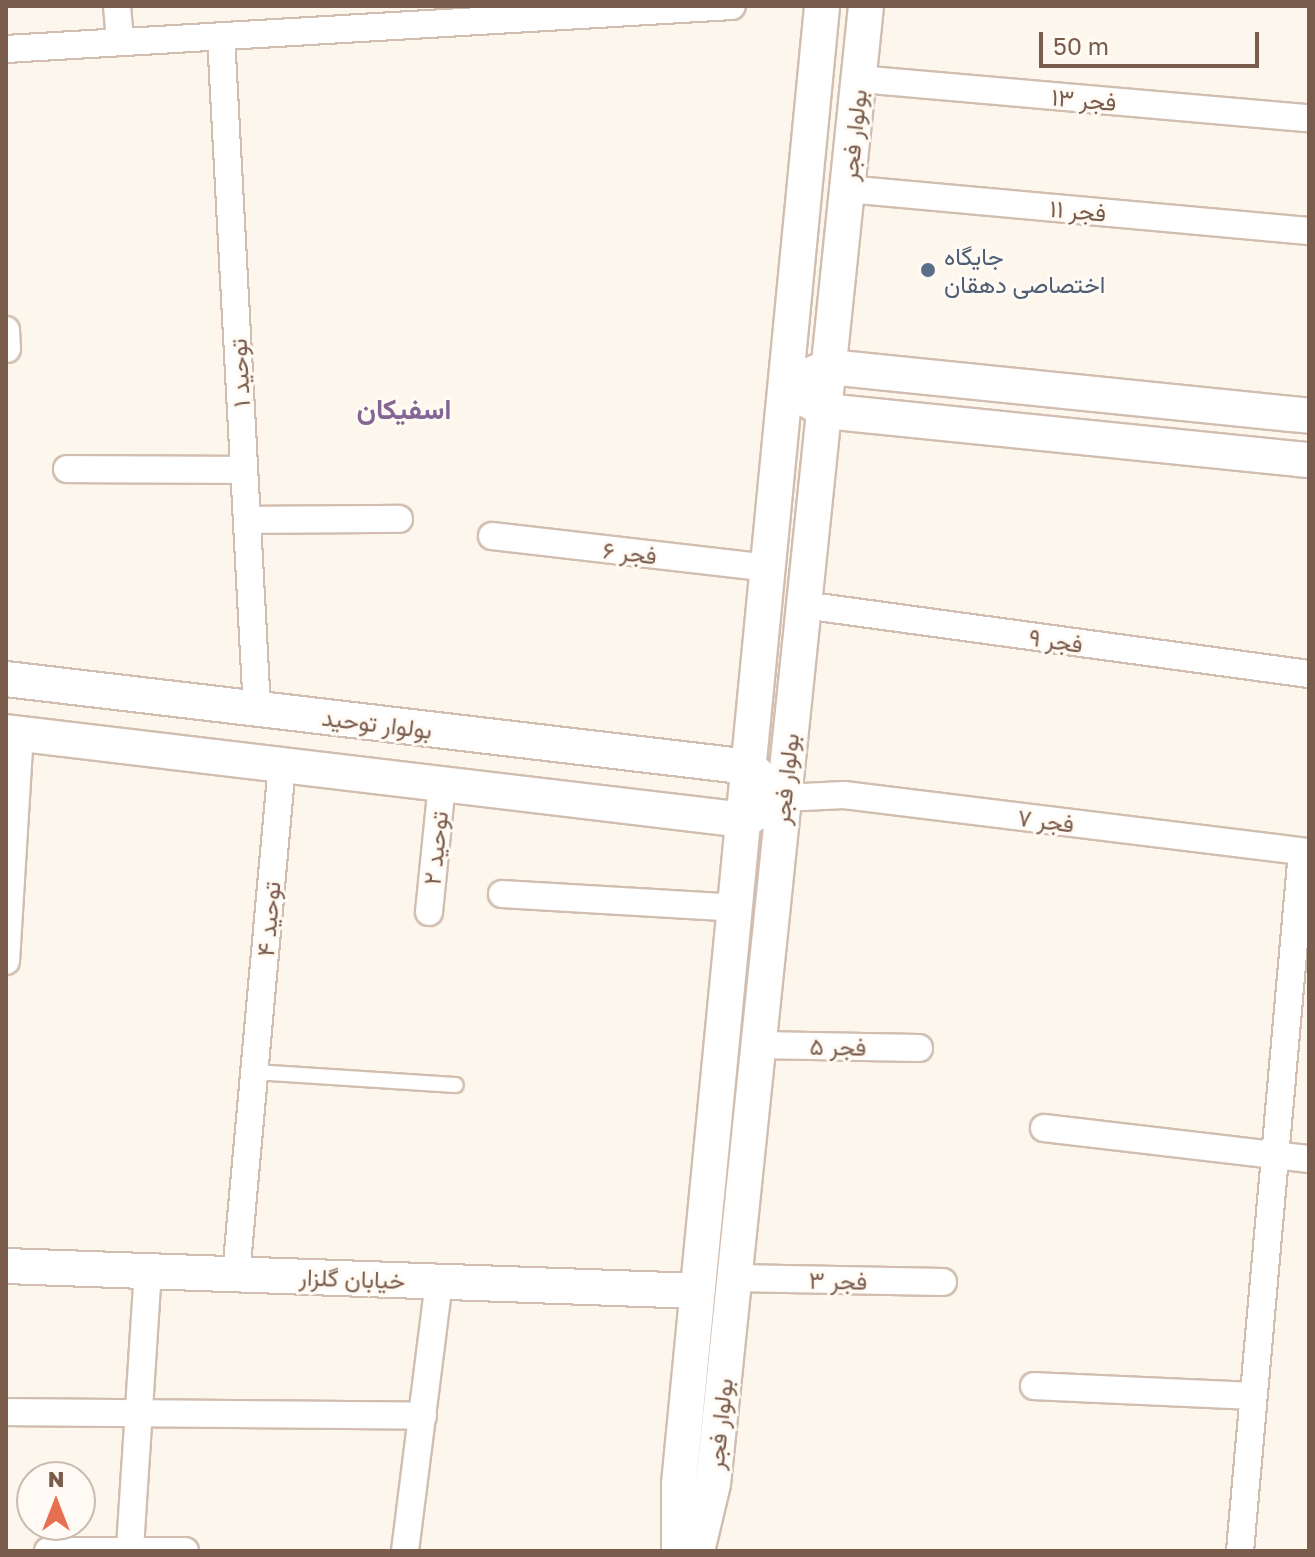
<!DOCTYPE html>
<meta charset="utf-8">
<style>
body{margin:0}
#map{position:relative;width:1315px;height:1557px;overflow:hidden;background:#fdf6ec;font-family:"Golos Text",Vazirmatn,sans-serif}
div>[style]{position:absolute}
.roads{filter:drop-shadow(2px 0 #d1beb0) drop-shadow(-2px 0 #d1beb0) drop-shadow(0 2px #d1beb0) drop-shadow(0 -2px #d1beb0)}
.service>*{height:14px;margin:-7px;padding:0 7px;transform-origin:7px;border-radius:7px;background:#fff}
.minor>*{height:26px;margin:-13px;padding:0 13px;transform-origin:13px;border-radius:13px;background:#fff}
.tertiary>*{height:34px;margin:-17px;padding:0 17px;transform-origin:17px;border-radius:17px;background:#fff}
.dots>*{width:22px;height:22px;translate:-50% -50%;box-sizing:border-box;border:4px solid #fffaf3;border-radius:50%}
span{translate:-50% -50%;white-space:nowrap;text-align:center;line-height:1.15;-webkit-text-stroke:6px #fffaf3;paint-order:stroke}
.street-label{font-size:24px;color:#7a5c4d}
.service-label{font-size:24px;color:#4e5e75}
.left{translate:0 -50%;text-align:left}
.quarter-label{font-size:28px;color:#846695;font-weight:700}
.frame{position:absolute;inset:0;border:8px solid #7a5c4d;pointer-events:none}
.north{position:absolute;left:16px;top:1461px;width:80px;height:80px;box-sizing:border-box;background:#fffaf3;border:2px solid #cabbb1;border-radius:50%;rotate:0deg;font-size:22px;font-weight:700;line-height:32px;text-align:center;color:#7a5c4d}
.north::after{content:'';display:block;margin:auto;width:28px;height:36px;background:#e76f51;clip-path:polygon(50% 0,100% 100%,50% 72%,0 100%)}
.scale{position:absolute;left:1039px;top:32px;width:220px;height:36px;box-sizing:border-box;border:4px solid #7a5c4d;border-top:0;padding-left:10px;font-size:24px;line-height:28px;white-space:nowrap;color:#7a5c4d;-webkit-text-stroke:6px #fffaf3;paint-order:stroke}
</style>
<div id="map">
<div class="roads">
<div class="service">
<div style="left:254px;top:1072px;width:202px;rotate:3.7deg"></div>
</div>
<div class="minor">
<div style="left:117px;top:6px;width:36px;rotate:85deg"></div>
<div style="left:221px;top:36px;width:674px;rotate:86.94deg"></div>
<div style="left:6px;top:49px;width:727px;rotate:-3.39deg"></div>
<div style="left:859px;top:79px;width:452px;rotate:5deg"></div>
<div style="left:847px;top:189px;width:464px;rotate:5.2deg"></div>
<div style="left:6px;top:330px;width:19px;rotate:87deg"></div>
<div style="left:67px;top:469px;width:177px;rotate:0.3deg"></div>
<div style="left:247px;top:520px;width:152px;rotate:-0.4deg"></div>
<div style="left:492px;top:536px;width:278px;rotate:6.6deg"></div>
<div style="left:803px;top:605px;width:511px;rotate:7.77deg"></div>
<div style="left:783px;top:798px;width:61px;rotate:-2.8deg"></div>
<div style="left:844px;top:795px;width:468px;rotate:7deg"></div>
<div style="left:502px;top:894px;width:233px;rotate:3.4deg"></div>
<div style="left:429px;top:912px;width:129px;rotate:-84.2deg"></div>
<div style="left:6px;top:961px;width:227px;rotate:-86.5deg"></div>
<div style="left:758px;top:1045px;width:161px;rotate:1.1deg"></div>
<div style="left:1044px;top:1128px;width:267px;rotate:6.7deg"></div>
<div style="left:236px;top:1274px;width:511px;rotate:-84.84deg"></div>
<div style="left:734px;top:1278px;width:209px;rotate:1.1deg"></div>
<div style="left:1034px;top:1386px;width:218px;rotate:2.6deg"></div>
<div style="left:6px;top:1412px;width:417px;rotate:0.5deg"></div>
<div style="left:130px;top:1548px;width:278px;rotate:-86.3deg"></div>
<div style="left:48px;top:1551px;width:137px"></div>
<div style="left:405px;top:1551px;width:271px;rotate:-82.8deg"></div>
<div style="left:1240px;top:1551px;width:702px;rotate:-84.93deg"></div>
</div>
<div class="tertiary">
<div style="left:809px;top:375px;width:22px;rotate:-22deg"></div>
<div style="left:829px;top:367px;width:482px;rotate:5.8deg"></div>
<div style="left:807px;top:400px;width:21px;rotate:31deg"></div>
<div style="left:825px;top:411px;width:486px;rotate:5.8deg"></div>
<div style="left:6px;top:679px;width:748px;rotate:6.75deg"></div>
<div style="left:749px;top:767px;width:46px;rotate:42.4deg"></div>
<div style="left:783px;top:798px;width:45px;rotate:150.6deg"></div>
<div style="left:744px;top:820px;width:743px;rotate:-173.2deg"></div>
<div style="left:6px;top:1266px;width:692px;rotate:2.07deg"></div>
<div style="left:679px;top:1551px;width:67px;rotate:-90deg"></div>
<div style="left:679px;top:1484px;width:1485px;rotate:-84.47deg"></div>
<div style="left:697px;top:1551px;width:69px;rotate:-76.6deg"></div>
<div style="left:713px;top:1484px;width:1486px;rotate:-84.09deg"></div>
</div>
</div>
<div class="dots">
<div style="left:928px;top:270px;background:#5c6f8a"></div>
</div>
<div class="street-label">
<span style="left:1084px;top:99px;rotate:5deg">فجر ۱۳</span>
<span style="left:853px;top:135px;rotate:-84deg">بولوار فجر</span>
<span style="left:1078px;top:210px;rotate:5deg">فجر ۱۱</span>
<span style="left:239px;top:373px;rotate:-93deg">توحید ۱</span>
<span style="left:630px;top:552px;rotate:7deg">فجر ۶</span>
<span style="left:1056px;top:640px;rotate:8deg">فجر ۹</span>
<span style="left:377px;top:723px;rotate:7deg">بولوار توحید</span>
<span style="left:785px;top:779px;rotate:-84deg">بولوار فجر</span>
<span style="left:1046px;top:820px;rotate:7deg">فجر ۷</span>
<span style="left:435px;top:848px;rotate:-84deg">توحید ۲</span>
<span style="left:268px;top:919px;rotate:-85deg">توحید ۴</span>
<span style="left:838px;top:1046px;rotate:1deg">فجر ۵</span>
<span style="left:352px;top:1278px;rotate:2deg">خیابان گلزار</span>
<span style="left:838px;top:1280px;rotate:1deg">فجر ۳</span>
<span style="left:719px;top:1424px;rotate:-84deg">بولوار فجر</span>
</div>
<div class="service-label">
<span class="left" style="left:944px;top:270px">جایگاه<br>اختصاصی دهقان</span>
</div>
<div class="quarter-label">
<span style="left:404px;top:409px">اسفیکان</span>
</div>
<div class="frame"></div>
<div class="north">N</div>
<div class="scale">50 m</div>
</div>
